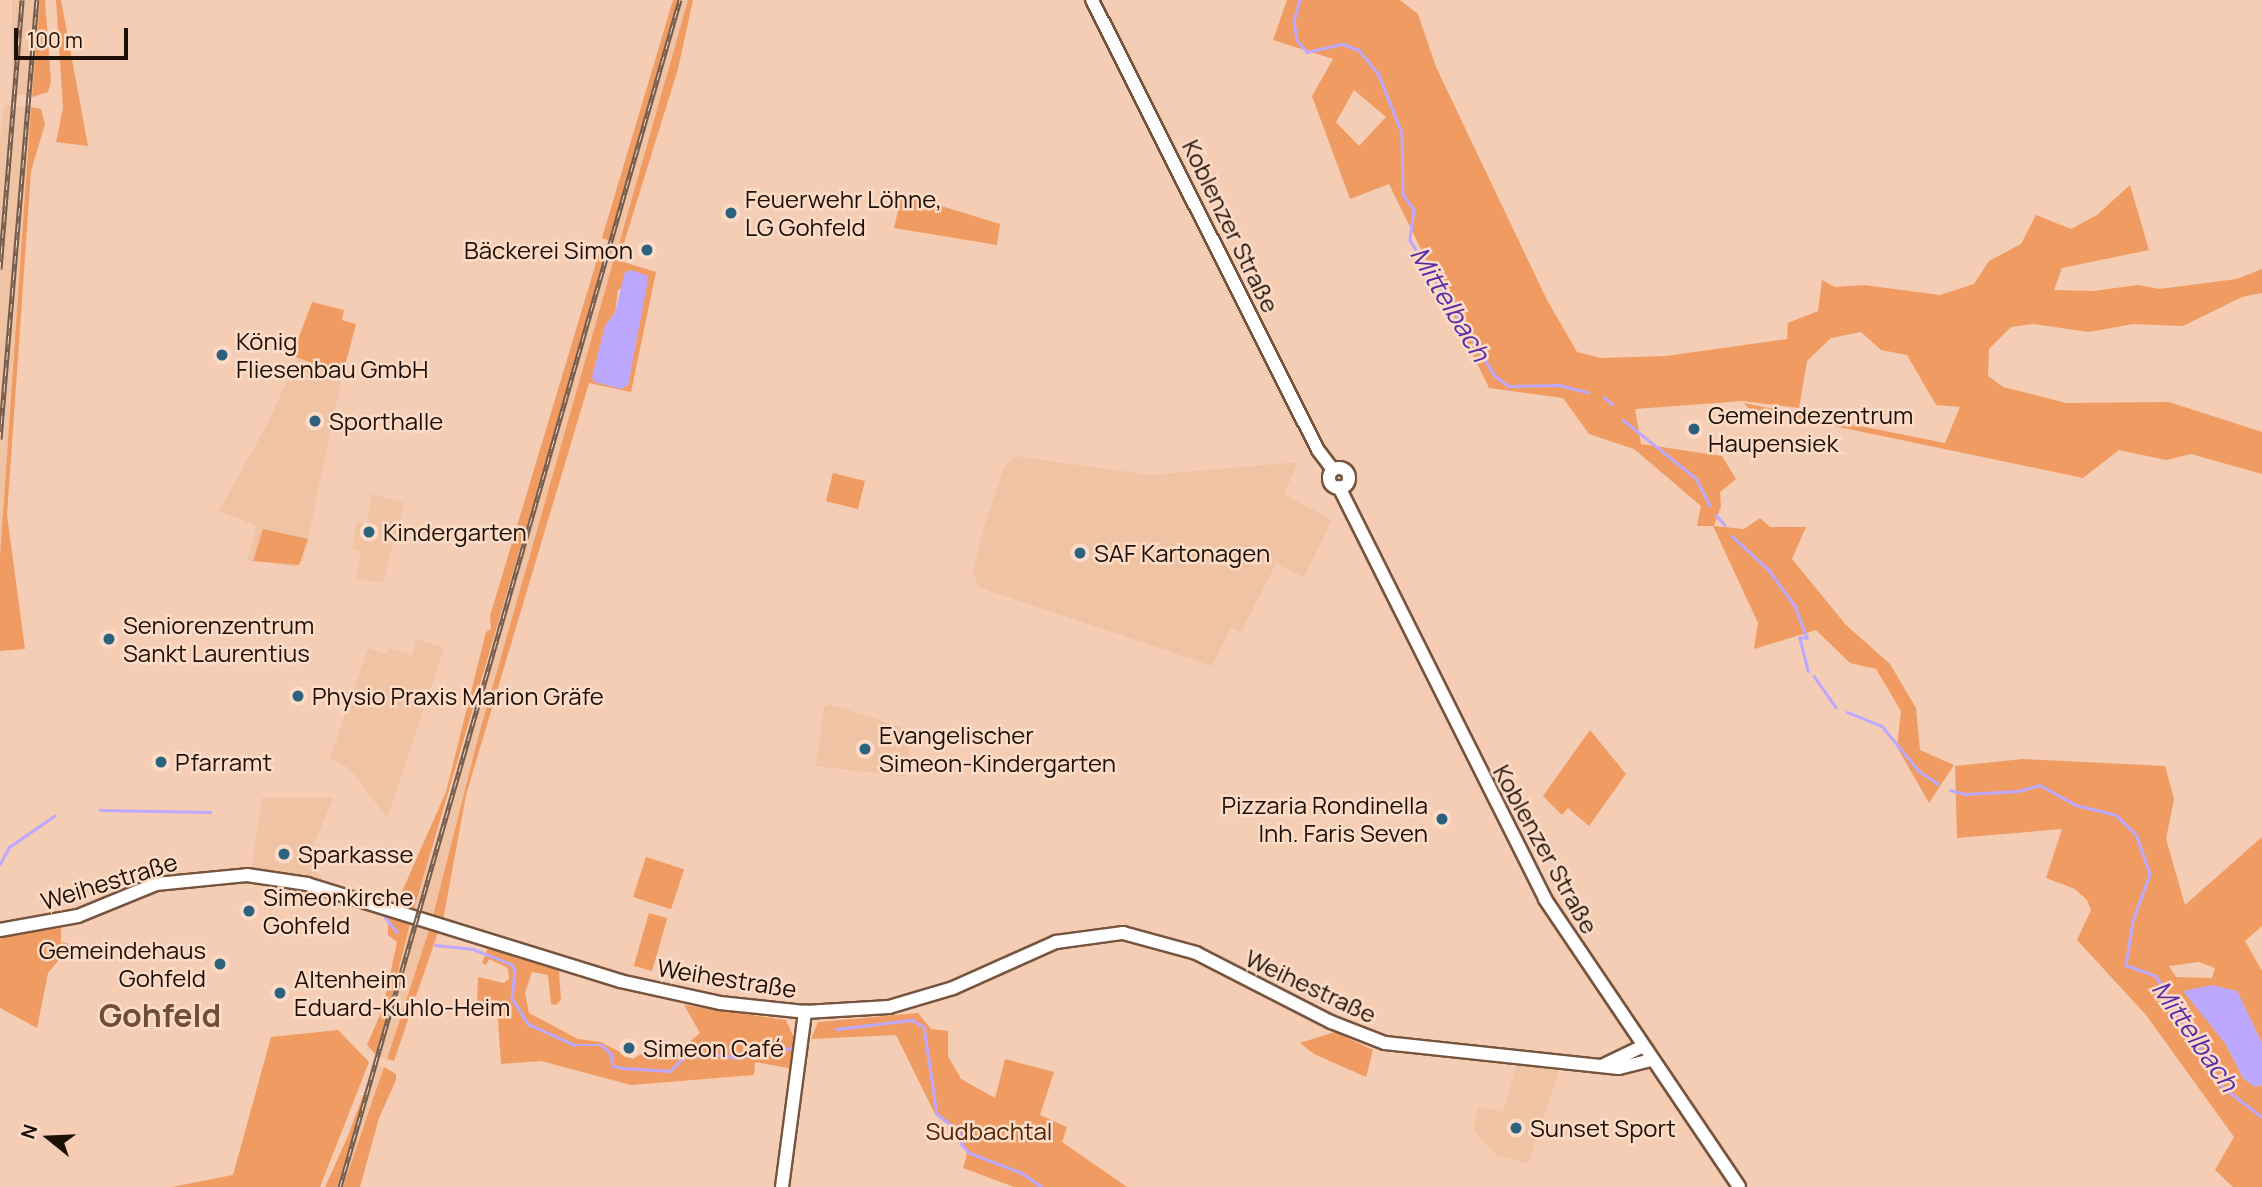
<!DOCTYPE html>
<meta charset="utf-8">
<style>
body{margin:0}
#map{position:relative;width:2262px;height:1187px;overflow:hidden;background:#f5cdb4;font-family:Manrope,sans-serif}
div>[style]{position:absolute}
.built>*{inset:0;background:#f1c3a5;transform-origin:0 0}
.green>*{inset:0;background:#f09b61;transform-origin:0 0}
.water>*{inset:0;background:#bca8fe}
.stream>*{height:2.5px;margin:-1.25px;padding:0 1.25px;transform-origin:1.25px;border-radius:1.25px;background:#bca8fe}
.roads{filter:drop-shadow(2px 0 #76543e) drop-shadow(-2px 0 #76543e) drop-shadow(0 2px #76543e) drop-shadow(0 -2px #76543e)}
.secondary>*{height:12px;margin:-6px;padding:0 6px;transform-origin:6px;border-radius:6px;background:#fff}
.secondary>.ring{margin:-6px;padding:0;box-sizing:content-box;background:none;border:12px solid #fff;border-radius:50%}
.rail>*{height:5px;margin-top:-2.5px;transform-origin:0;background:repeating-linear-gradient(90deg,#fcdcc7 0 8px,#745c4c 0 16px);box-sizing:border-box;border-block:2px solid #745c4c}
.dots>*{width:19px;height:19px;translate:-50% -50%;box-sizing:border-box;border:4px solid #fcdcc7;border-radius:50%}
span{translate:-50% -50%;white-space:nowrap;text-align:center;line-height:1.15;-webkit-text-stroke:5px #fcdcc7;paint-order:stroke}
.poi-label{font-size:24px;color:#1e1007}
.left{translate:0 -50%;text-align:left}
.right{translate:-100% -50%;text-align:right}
.street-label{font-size:24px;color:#1e1007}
.park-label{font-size:24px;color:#4d2505}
.water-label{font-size:26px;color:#592ca7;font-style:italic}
.district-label{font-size:32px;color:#6f4d37;font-weight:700}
.north{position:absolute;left:14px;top:1103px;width:70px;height:70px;-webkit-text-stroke:5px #fcdcc7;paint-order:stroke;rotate:288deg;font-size:19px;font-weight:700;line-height:28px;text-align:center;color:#1e1007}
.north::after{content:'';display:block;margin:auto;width:24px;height:32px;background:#1e1007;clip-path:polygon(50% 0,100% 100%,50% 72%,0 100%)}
.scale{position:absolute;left:14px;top:28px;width:114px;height:32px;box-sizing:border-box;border:4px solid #1e1007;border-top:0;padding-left:9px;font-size:21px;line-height:24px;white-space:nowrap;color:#1e1007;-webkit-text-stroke:5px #fcdcc7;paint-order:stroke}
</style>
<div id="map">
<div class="built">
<div style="left:12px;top:0;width:28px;height:95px"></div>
<div style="clip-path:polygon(678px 0,688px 0,478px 738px,433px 916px,414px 909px,468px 736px)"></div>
<div style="clip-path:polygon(4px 105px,31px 107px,0 557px,0 139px)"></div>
<div style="clip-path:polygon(297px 358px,343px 373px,303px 561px,295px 567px,247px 560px,257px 526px,219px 511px,268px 423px)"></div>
<div style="clip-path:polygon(1015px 456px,1150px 475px,1298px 462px,1284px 494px,1332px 520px,1304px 577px,1276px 564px,1241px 632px,1231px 628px,1212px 666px,978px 587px,973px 571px,983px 530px,1004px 467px)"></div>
<div style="clip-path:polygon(372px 494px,404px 503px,383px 583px,356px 578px,361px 552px,352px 549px,357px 522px,367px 524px)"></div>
<div style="clip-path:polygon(416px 639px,444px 648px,387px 818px,349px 768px,330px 759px,368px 648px,387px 654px,390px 648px,412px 655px)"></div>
<div style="clip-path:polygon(829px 704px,913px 731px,907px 777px,816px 766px,824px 707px)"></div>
<div style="clip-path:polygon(262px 798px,333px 798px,311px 851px,323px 884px,251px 872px)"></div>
<div style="clip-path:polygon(410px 923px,429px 930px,387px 1059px,377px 1057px)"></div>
<div style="clip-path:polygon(375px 1064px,384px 1067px,347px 1177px,343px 1187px,337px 1187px)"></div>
<div style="clip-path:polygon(1517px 1065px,1559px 1070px,1528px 1163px,1497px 1156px,1473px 1130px,1478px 1107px,1503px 1112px)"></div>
</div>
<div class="green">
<div style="clip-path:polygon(40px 0,45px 0,51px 82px,48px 92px,32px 97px)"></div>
<div style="clip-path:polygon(56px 0,61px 0,88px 146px,56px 142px,63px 108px)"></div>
<div style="clip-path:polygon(673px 0,678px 0,611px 241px,602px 238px)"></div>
<div style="clip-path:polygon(688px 0,693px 0,678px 69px,623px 246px,619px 244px)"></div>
<div style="clip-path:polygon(evenodd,1287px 0,1400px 0,1418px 14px,1436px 67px,1547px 300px,1577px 352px,1601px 358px,1666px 356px,1787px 339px,1788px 323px,1818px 311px,1822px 280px,1835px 287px,1864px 285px,1940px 295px,1974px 284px,1989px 261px,2021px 244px,2036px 215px,2071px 229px,2097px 215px,2130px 185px,2149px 250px,2062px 268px,2054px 290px,2093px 291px,2138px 285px,2159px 289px,2237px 279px,2262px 269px,2262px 293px,2242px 297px,2183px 326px,2133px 324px,2089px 332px,2033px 324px,2011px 327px,1989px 349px,1988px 376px,2003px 387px,2066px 403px,2169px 402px,2262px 432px,2262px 474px,2191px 454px,2166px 460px,2119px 450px,2083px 478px,1748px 408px,1744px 403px,1945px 443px,1960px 407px,1936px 405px,1907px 355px,1881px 350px,1861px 332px,1831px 338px,1807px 361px,1799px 408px,1743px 401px,1635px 409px,1641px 444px,1722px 456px,1736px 479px,1720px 492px,1721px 506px,1714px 526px,1744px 529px,1760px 518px,1770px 527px,1806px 527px,1792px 559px,1846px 625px,1890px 664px,1916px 708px,1920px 750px,1954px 765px,1929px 803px,1897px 747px,1901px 711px,1876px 669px,1850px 663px,1816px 630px,1754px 649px,1758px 623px,1713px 526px,1697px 526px,1701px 506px,1634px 449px,1589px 434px,1563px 398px,1489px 388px,1389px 184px,1350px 199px,1312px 96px,1333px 59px,1273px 40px,1287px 0,1354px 90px,1386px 117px,1359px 146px,1336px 122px,1354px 90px)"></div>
<div style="clip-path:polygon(31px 107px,41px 109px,45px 124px,31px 171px,7px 515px,25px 649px,0 651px,0 557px)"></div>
<div style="clip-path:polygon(902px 194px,1000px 224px,997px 245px,894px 228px)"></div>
<div style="clip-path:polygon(599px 253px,606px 256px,414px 909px,404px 907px,400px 896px,446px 792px,486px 632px,491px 629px,490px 616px)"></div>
<div style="clip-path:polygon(evenodd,614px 259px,656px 272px,631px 392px,589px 383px,466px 795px,443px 920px,433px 916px,478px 738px,614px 259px,647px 276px,628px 385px,621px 388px,605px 326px,615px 312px,618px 290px,647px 276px)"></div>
<div style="clip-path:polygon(312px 302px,344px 310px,342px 320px,356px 324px,343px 373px,292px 356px)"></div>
<div style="left:833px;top:473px;width:33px;height:29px;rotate:14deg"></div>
<div style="clip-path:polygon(263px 529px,308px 539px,299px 565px,253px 561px)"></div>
<div style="clip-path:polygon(1590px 730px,1626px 774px,1589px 826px,1568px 808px,1562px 815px,1543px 796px)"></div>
<div style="clip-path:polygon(evenodd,2023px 759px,2165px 766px,2174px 799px,2166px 839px,2185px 905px,2262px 837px,2262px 926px,2245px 941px,2262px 971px,2262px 1043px,2237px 991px,2184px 991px,2225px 1043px,2243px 1078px,2255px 1087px,2262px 1085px,2262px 1187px,2233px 1187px,2215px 1170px,2234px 1137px,2146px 1015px,2077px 940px,2091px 910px,2087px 900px,2075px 889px,2046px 878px,2062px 829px,1957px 838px,1955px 766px,2023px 759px,2199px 962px,2215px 968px,2212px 978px,2176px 977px,2169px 966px,2199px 962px)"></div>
<div style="left:646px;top:857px;width:40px;height:42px;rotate:18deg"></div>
<div style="left:649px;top:913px;width:19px;height:55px;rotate:16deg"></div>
<div style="clip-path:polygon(388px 915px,410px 923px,377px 1056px,367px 1045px,383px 1008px,397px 942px,388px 935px)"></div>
<div style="clip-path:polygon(61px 928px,61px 942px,85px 947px,62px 956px,48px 973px,37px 1028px,0 1008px,0 937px)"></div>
<div style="clip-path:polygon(429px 930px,438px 932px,394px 1061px,387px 1059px)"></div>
<div style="clip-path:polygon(488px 948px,559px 971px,561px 1000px,556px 1005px,551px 1004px,548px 975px,532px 972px,525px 993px,529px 1013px,578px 1039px,601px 1042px,633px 1059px,641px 1054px,668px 1060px,700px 1033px,684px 1005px,786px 1020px,796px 1043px,794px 1069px,755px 1062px,754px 1075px,631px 1085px,541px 1061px,501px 1064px,497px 1006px,477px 1006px,478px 977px,504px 983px,509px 979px,508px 968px,489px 959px,486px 965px,482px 963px)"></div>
<div style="clip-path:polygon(918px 1013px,931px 1029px,948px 1031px,948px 1056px,961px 1079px,995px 1098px,1005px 1059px,1054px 1072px,1040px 1115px,1067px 1127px,1062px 1142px,1127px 1187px,1014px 1187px,963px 1168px,967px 1154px,956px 1131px,935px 1114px,896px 1035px,811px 1039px,818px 1022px)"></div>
<div style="clip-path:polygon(338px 1030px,369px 1062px,320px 1187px,172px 1187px,233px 1175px,271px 1037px)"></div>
<div style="clip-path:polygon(1335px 1032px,1373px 1050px,1366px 1077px,1314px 1054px,1300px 1043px)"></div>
<div style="clip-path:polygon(375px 1064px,337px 1187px,325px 1187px,347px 1138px)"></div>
<div style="clip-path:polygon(384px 1067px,396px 1074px,396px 1080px,379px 1118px,360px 1187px,343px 1187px)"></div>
</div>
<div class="water">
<div style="clip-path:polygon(631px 270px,648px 276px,648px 280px,628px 385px,621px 389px,594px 382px,592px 377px,605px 326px,615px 312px,625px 272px)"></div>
<div style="clip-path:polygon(2212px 985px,2237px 991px,2262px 1043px,2262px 1085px,2255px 1087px,2243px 1078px,2225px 1043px,2183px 991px)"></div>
</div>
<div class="stream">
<div style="left:1300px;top:0;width:22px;rotate:106deg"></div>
<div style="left:1294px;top:21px;width:19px;rotate:81deg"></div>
<div style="left:1297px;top:40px;width:16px;rotate:50deg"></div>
<div style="left:1307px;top:52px;width:37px;rotate:-13deg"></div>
<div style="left:1343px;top:44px;width:17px;rotate:21deg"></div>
<div style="left:1359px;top:50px;width:32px;rotate:51deg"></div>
<div style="left:1379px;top:75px;width:62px;rotate:68.4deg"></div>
<div style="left:1402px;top:133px;width:61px;rotate:89.1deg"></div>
<div style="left:1403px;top:194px;width:19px;rotate:55deg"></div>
<div style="left:1414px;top:210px;width:30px;rotate:98deg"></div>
<div style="left:1410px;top:240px;width:160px;rotate:58deg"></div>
<div style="left:1495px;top:376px;width:17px;rotate:36deg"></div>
<div style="left:1509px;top:386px;width:50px;rotate:-1.1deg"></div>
<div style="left:1559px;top:385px;width:30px;rotate:14deg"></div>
<div style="left:1604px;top:397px;width:11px;rotate:41deg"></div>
<div style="left:1623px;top:420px;width:93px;rotate:38.5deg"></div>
<div style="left:1696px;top:478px;width:31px;rotate:63deg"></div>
<div style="left:1716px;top:515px;width:13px;rotate:48deg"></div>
<div style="left:1732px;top:536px;width:50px;rotate:42.6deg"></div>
<div style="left:1769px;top:570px;width:44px;rotate:54.2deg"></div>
<div style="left:1795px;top:606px;width:34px;rotate:69deg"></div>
<div style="left:1807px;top:638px;width:7px;rotate:180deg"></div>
<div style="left:1800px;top:638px;width:34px;rotate:76deg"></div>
<div style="left:1814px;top:676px;width:38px;rotate:55deg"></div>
<div style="left:1847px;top:712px;width:38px;rotate:22deg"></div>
<div style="left:1882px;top:726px;width:58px;rotate:50.6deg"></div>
<div style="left:1919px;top:771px;width:23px;rotate:34deg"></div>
<div style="left:1950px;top:790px;width:16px;rotate:15deg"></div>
<div style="left:1965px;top:794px;width:53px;rotate:-3.2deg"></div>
<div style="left:2018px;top:791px;width:23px;rotate:-15deg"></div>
<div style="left:2040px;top:785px;width:41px;rotate:29.1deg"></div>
<div style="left:2076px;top:805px;width:41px;rotate:14deg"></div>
<div style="left:2116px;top:815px;width:28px;rotate:44deg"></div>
<div style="left:2136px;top:834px;width:42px;rotate:70.7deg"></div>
<div style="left:2150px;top:874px;width:50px;rotate:109.9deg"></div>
<div style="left:2133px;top:921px;width:45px;rotate:99deg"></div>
<div style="left:2126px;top:965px;width:32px;rotate:20deg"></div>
<div style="left:2156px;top:976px;width:130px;rotate:58.9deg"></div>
<div style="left:2223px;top:1087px;width:49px;rotate:37.6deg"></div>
<div style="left:100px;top:810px;width:110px;rotate:1deg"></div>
<div style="left:0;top:864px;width:19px;rotate:-62deg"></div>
<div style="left:9px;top:847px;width:55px;rotate:-34.6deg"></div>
<div style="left:385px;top:917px;width:19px;rotate:51deg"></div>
<div style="left:435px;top:945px;width:38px;rotate:6deg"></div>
<div style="left:473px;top:949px;width:41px;rotate:21.5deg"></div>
<div style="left:511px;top:964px;width:7px;rotate:56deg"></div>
<div style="left:515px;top:970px;width:28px;rotate:96deg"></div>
<div style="left:512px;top:998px;width:31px;rotate:58deg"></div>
<div style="left:528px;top:1024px;width:51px;rotate:24.1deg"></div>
<div style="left:575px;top:1045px;width:27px"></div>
<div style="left:602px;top:1045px;width:13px;rotate:45deg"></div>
<div style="left:611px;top:1054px;width:12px;rotate:81deg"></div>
<div style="left:613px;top:1066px;width:10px;rotate:11deg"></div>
<div style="left:623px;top:1068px;width:47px;rotate:3.7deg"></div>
<div style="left:670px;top:1071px;width:20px;rotate:-45deg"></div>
<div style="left:684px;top:1057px;width:40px;rotate:-2.9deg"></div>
<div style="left:724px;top:1055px;width:12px;rotate:14deg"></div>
<div style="left:736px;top:1058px;width:58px;rotate:-10deg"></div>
<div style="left:836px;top:1029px;width:77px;rotate:-6.8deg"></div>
<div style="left:912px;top:1020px;width:14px;rotate:30deg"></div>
<div style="left:924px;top:1027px;width:88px;rotate:81.5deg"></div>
<div style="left:937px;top:1114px;width:28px;rotate:38deg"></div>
<div style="left:959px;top:1131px;width:14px;rotate:78deg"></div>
<div style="left:962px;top:1145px;width:11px;rotate:45deg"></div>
<div style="left:970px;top:1153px;width:56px;rotate:21deg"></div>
<div style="left:1022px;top:1173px;width:24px;rotate:35deg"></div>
</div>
<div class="roads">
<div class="secondary">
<div style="left:1092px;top:0;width:504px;rotate:63.33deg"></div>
<div style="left:1318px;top:450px;width:25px;rotate:53deg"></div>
<div class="ring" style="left:1329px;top:468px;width:8px;height:8px"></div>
<div style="left:1339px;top:487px;width:461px;rotate:63.4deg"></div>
<div style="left:1545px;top:899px;width:347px;rotate:56deg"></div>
<div style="left:0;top:930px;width:79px;rotate:-10.2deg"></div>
<div style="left:78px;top:916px;width:84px;rotate:-22.3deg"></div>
<div style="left:156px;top:884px;width:91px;rotate:-5.6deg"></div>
<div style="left:247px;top:875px;width:61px;rotate:8.5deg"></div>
<div style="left:307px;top:884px;width:328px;rotate:17.2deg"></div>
<div style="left:620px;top:981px;width:102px;rotate:12.4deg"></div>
<div style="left:720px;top:1003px;width:85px;rotate:6deg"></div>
<div style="left:805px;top:1012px;width:84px;rotate:-3.4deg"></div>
<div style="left:889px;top:1007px;width:67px;rotate:-16.5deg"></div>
<div style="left:953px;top:988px;width:113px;rotate:-24.1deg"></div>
<div style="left:1056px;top:942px;width:68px;rotate:-7.7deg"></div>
<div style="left:1123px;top:933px;width:76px;rotate:15.3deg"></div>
<div style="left:1196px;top:953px;width:152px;rotate:27.1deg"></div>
<div style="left:1331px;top:1022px;width:58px;rotate:21.3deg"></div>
<div style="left:1385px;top:1043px;width:235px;rotate:6.1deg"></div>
<div style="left:1619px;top:1068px;width:32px;rotate:-14deg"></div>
<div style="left:1604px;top:1065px;width:41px;rotate:-25.9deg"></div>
<div style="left:782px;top:1187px;width:177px;rotate:-82.5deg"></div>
</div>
</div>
<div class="rail">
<div style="left:0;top:269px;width:270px;rotate:-85.3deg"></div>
<div style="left:0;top:439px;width:441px;rotate:-85.2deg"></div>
<div style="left:340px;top:1187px;width:1235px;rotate:-74.02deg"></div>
</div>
<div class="dots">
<div style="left:731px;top:213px;background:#2c627d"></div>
<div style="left:647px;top:250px;background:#2c627d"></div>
<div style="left:222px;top:355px;background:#2c627d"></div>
<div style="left:315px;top:421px;background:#2c627d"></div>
<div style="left:1694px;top:429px;background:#2c627d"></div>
<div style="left:369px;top:532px;background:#2c627d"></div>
<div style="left:1080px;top:553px;background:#2c627d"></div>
<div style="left:109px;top:639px;background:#2c627d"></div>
<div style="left:298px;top:696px;background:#2c627d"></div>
<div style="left:865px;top:749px;background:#2c627d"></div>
<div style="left:161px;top:762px;background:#2c627d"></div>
<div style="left:1442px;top:819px;background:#2c627d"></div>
<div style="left:284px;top:854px;background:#2c627d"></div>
<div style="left:249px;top:911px;background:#2c627d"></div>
<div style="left:220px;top:964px;background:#2c627d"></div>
<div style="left:280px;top:993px;background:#2c627d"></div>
<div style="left:629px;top:1048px;background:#2c627d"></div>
<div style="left:1516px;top:1128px;background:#2c627d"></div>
</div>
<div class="poi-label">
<span class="left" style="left:745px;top:213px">Feuerwehr Löhne,<br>LG Gohfeld</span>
<span class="right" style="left:633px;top:250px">Bäckerei Simon</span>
<span class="left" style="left:236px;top:355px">König<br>Fliesenbau GmbH</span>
<span class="left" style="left:1708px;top:429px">Gemeindezentrum<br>Haupensiek</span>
<span class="left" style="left:329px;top:421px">Sporthalle</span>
<span class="left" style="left:383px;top:532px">Kindergarten</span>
<span class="left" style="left:1094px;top:553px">SAF Kartonagen</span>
<span class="left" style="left:123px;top:639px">Seniorenzentrum<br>Sankt Laurentius</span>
<span class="left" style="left:312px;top:696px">Physio Praxis Marion Gräfe</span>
<span class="left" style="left:879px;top:749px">Evangelischer<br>Simeon-Kindergarten</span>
<span class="left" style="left:175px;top:762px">Pfarramt</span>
<span class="right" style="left:1428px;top:819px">Pizzaria Rondinella<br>Inh. Faris Seven</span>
<span class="left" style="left:298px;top:854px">Sparkasse</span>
<span class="left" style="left:263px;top:911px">Simeonkirche<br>Gohfeld</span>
<span class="right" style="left:206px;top:964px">Gemeindehaus<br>Gohfeld</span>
<span class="left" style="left:294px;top:993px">Altenheim<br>Eduard-Kuhlo-Heim</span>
<span class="left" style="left:643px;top:1048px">Simeon Café</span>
<span class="left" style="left:1530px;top:1128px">Sunset Sport</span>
</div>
<div class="street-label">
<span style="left:1231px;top:226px;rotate:64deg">Koblenzer Straße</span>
<span style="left:1546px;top:849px;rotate:61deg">Koblenzer Straße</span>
<span style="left:109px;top:881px;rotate:-17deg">Weihestraße</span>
<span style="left:727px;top:978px;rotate:9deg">Weihestraße</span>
<span style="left:1311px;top:986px;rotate:25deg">Weihestraße</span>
</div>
<div class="park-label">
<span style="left:989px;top:1131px">Sudbachtal</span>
</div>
<div class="water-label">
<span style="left:1450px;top:304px;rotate:59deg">Mittelbach</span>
<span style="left:2195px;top:1036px;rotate:55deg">Mittelbach</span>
</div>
<div class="district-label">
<span style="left:160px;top:1015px">Gohfeld</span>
</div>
<div class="north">N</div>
<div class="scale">100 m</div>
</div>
